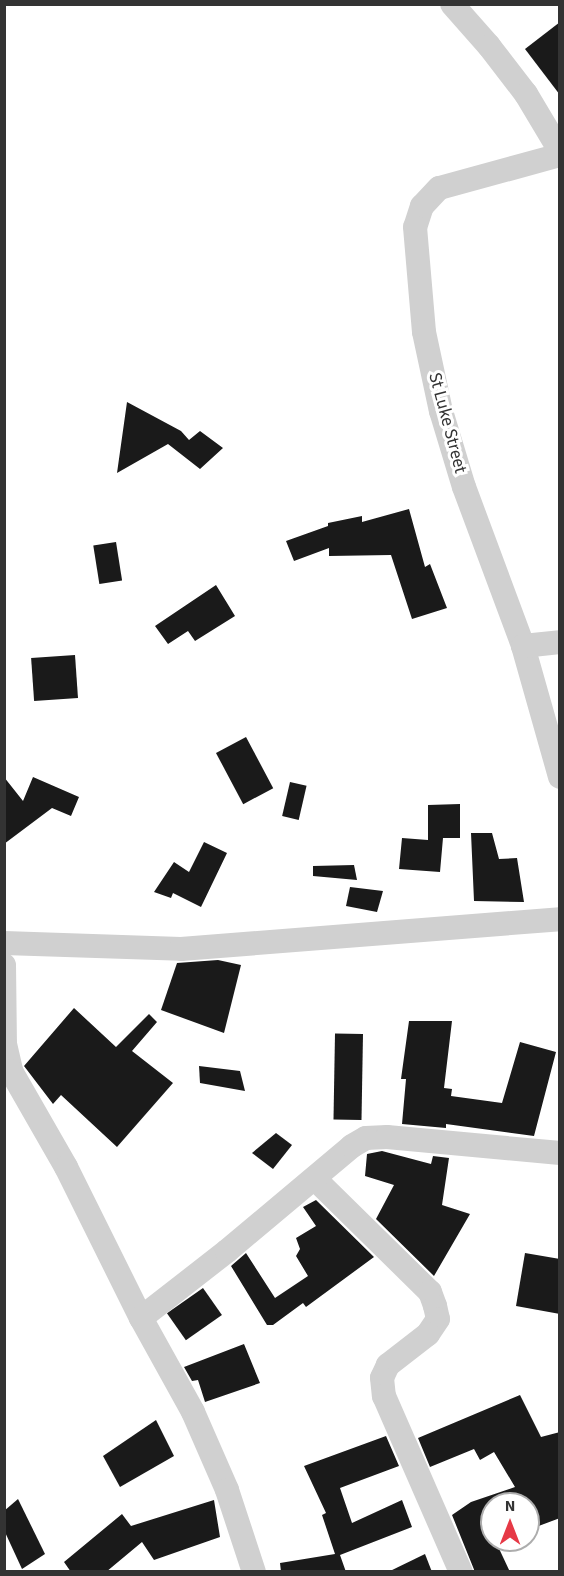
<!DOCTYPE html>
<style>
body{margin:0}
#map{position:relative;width:564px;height:1576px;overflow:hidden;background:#fff;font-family:"Source Sans 3",sans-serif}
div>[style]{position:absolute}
.building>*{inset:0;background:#1a1a1a;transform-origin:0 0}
.minor>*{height:24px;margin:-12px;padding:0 12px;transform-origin:12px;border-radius:12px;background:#d0d0d0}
span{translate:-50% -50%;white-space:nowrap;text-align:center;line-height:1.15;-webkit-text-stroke:6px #fff;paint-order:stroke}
.street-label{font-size:18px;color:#333}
.frame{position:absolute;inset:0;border:6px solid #333;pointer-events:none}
.north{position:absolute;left:480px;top:1492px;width:60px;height:60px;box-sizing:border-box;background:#fff;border:2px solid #adadad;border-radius:50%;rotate:0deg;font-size:16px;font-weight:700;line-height:24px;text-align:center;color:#333}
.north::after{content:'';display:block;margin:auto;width:21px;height:27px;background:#e63946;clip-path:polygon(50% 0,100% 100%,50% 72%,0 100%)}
</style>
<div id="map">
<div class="building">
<div style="clip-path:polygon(560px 22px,560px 95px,525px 49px)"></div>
<div style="clip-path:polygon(127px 402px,181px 431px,189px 440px,200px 431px,223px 448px,200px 469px,168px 444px,117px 473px)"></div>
<div style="clip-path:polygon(409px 509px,425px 567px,430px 564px,447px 608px,412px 619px,391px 555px,329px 556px,329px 548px,294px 561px,286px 541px,328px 526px,328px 523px,362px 516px,362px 522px)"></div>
<div style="left:116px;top:542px;width:39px;height:23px;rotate:81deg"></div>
<div style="clip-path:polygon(216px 585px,235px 616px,195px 641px,188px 631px,168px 644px,155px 626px)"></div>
<div style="left:75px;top:655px;width:43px;height:44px;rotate:86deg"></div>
<div style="left:246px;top:737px;width:58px;height:34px;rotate:62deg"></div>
<div style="clip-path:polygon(4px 777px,23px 801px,33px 777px,79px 797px,71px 816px,52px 808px,4px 844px)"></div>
<div style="left:290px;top:782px;width:17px;height:35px;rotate:13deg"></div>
<div style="clip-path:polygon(460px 804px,460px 838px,443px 838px,440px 872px,399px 869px,402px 838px,428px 840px,428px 805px)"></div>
<div style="clip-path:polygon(471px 833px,492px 833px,499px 859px,517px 858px,524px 902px,474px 901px)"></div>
<div style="clip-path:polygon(204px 842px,227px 853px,201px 907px,173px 893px,171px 898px,154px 892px,174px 862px,189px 872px)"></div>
<div style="clip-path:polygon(354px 865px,357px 880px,313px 876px,313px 866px)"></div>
<div style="clip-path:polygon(350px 887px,383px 891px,377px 912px,346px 906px)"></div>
<div style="clip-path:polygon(218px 960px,241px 965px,224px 1033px,161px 1010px,177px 963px)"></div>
<div style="clip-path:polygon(74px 1008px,116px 1047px,149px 1014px,157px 1022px,132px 1051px,173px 1083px,117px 1147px,61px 1095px,53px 1104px,24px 1066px)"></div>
<div style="clip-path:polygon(409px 1021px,452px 1021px,444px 1088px,452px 1089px,451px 1096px,502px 1103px,520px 1042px,556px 1052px,534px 1136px,446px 1124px,446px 1128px,402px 1124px,406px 1079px,401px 1079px)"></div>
<div style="left:363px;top:1034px;width:86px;height:28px;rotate:91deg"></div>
<div style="clip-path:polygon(199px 1066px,240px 1071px,245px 1091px,200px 1083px)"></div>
<div style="clip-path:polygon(276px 1133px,292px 1145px,273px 1169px,252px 1153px)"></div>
<div style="clip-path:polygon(382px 1151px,431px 1164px,433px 1156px,449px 1158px,442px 1205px,470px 1214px,434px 1276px,376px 1219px,394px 1185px,365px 1176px,367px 1154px)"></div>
<div style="clip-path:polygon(316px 1200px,374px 1257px,306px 1307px,303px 1303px,273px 1325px,267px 1325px,231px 1266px,246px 1253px,275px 1298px,308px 1276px,296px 1256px,300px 1249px,296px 1238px,316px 1226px,303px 1207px)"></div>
<div style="clip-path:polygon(525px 1253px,560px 1259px,560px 1314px,516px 1306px)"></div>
<div style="left:203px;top:1288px;width:33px;height:44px;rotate:55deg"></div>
<div style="clip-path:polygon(244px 1344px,260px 1383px,205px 1402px,198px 1380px,192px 1381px,184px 1367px)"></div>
<div style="clip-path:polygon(520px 1395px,541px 1437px,560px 1432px,560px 1518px,528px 1530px,528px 1504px,492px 1504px,492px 1540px,495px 1540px,510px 1572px,475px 1572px,452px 1515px,471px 1502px,515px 1487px,494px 1452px,480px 1460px,474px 1449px,430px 1467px,418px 1438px)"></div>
<div style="clip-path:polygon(156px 1420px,174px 1456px,120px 1487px,103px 1456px)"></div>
<div style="clip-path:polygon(386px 1436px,399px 1466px,340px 1488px,352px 1523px,402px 1500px,412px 1527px,340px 1555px,346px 1572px,281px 1572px,280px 1563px,335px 1554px,322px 1515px,326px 1513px,304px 1466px)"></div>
<div style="clip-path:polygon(18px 1499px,45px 1554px,22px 1569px,4px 1530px,4px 1511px)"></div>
<div style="clip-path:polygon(214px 1500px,220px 1537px,154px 1560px,142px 1542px,106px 1572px,71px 1572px,64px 1562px,122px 1514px,131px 1526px)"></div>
<div style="clip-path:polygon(425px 1554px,432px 1572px,388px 1572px)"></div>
</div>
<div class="minor">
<div style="left:452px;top:4px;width:56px;rotate:48.6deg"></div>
<div style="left:489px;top:46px;width:61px;rotate:52.4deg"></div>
<div style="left:526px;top:94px;width:66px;rotate:59.2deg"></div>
<div style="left:560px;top:155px;width:125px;rotate:164.7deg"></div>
<div style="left:439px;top:188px;width:25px;rotate:133deg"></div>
<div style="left:422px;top:206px;width:22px;rotate:108deg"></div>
<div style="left:415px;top:227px;width:105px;rotate:85.1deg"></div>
<div style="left:424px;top:332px;width:81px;rotate:77.9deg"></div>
<div style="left:441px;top:411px;width:79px;rotate:73.2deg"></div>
<div style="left:464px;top:487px;width:170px;rotate:69.6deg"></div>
<div style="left:523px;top:646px;width:136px;rotate:74.2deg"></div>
<div style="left:523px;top:646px;width:37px;rotate:-6deg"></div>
<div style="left:4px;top:943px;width:177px;rotate:1.9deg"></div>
<div style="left:181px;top:949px;width:380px;rotate:-4.5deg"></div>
<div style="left:4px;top:965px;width:79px;rotate:89.3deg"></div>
<div style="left:5px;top:1044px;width:28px;rotate:77deg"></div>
<div style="left:11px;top:1071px;width:111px;rotate:60.2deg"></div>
<div style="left:66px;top:1167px;width:169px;rotate:63.6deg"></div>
<div style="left:141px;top:1318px;width:107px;rotate:61deg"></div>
<div style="left:193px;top:1412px;width:85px;rotate:66.4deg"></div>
<div style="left:227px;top:1490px;width:86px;rotate:71.8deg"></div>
<div style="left:315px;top:1179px;width:161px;rotate:44.5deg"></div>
<div style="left:430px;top:1292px;width:15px;rotate:70deg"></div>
<div style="left:435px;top:1306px;width:13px;rotate:77deg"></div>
<div style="left:438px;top:1319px;width:18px;rotate:124deg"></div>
<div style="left:428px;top:1334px;width:51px;rotate:142.2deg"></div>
<div style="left:388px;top:1365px;width:14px;rotate:115deg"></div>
<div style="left:382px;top:1378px;width:18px;rotate:84deg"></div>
<div style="left:384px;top:1396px;width:192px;rotate:66.4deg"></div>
<div style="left:141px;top:1318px;width:109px;rotate:-37.9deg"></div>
<div style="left:227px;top:1251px;width:163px;rotate:-40deg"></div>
<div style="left:352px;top:1146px;width:16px;rotate:-30deg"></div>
<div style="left:366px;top:1138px;width:21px;rotate:-3deg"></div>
<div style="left:387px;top:1137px;width:174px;rotate:5.3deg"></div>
</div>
<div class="street-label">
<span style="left:447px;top:423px;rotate:75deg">St Luke Street</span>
</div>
<div class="frame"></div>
<div class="north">N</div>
</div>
